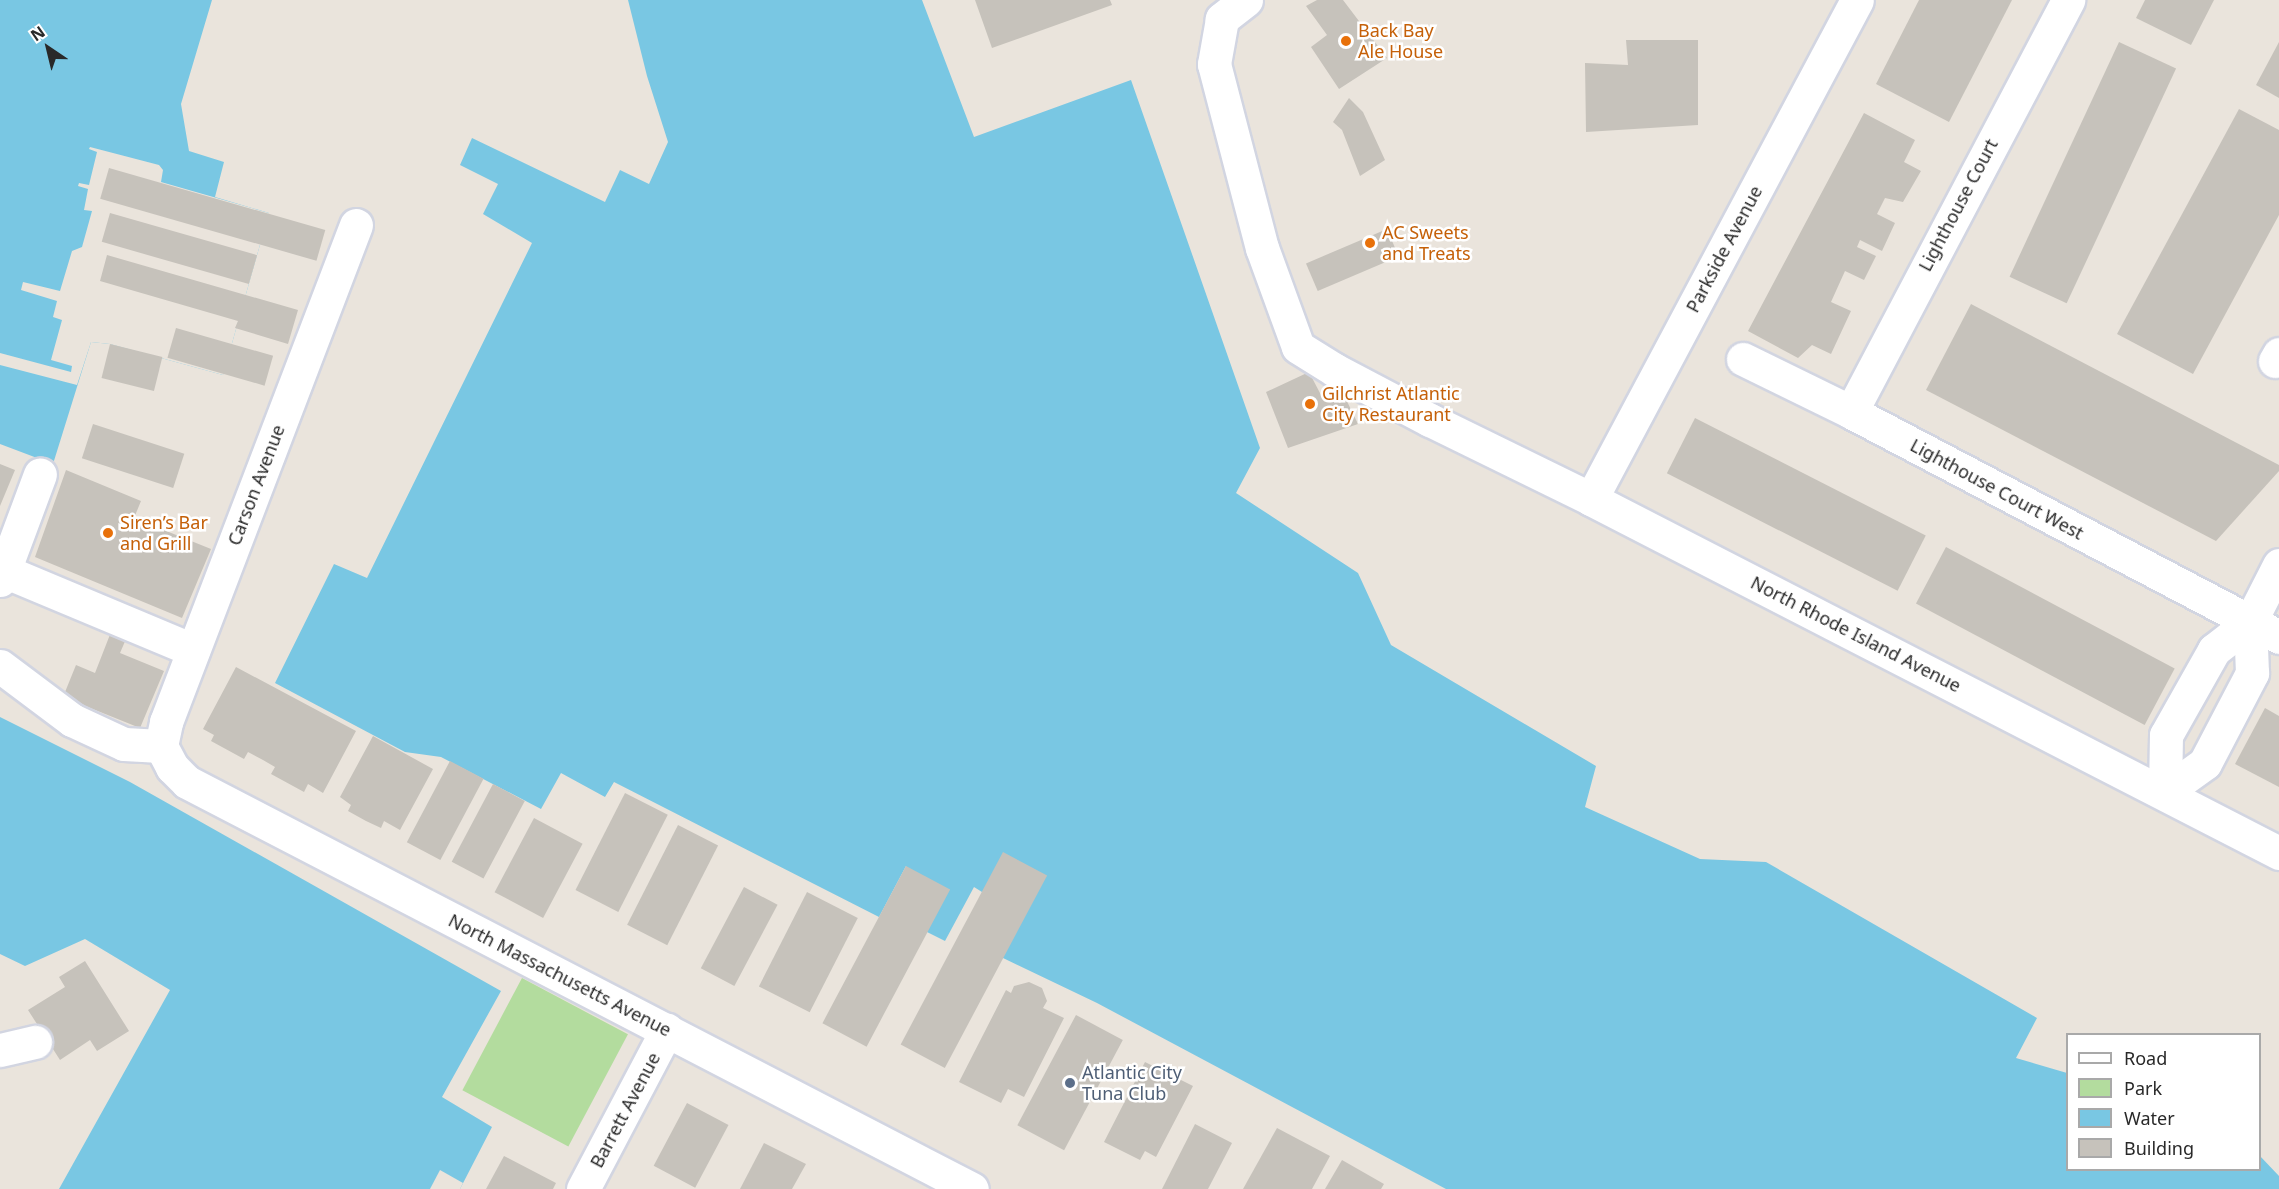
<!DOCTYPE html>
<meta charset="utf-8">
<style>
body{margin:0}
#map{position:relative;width:2279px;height:1189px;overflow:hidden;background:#eae4dc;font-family:"Noto Sans",sans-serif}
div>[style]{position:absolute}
.green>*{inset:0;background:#b3dc9e;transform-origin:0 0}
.water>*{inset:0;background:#79c7e3}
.pier>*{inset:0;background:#eae4dc}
.building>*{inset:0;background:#c6c2bb;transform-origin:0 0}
.roads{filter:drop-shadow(2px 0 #d2d5e1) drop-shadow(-2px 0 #d2d5e1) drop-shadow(0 2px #d2d5e1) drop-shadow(0 -2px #d2d5e1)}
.minor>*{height:33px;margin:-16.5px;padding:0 16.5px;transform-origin:16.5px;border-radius:16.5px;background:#fff}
.dots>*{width:16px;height:16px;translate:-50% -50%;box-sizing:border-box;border:3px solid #fff;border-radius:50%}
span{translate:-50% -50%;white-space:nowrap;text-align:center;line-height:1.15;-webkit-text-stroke:5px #fff;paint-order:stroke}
.food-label{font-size:18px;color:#c56008}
.left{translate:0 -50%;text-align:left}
.street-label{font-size:18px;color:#292929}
.service-label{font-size:18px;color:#4e5e75}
.legend{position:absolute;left:2066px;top:1033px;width:195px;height:138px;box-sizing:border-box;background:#fff;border:2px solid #a9a9a9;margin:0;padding:8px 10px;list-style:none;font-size:18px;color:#292929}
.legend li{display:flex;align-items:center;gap:12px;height:30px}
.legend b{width:30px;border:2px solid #a9a9a9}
.north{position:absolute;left:18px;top:18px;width:60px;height:60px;-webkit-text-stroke:4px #fff;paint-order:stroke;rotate:325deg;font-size:16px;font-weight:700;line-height:24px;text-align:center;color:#292929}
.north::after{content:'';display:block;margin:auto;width:21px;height:27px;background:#292929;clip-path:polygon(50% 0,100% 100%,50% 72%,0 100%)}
</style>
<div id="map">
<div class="green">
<div style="left:522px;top:978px;width:120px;height:127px;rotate:28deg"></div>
</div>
<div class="water">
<div style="clip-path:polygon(0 0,212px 0,181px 104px,189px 151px,224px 162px,215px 197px,269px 213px,223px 375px,110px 344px,91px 342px,53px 464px,0 444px)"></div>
<div style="clip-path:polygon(628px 0,922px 0,974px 137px,1131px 80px,1260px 448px,1236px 493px,1358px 573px,1391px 645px,1596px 766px,1585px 807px,1700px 859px,1766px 862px,2037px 1018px,2016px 1058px,2067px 1073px,2068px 1170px,2260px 1170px,2260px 1156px,2279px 1176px,2279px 1189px,1446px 1189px,1097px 1003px,1003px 958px,982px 892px,974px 887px,945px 941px,927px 932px,906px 866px,879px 917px,614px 782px,605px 797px,561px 773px,541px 809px,441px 757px,405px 752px,275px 683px,334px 564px,367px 578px,532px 243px,483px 214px,498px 184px,460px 165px,472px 138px,605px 202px,620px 170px,649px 184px,668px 142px,647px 76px)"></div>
<div style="clip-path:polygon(0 717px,130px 782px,501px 991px,442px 1097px,492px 1127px,460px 1189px,59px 1189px,170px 990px,85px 939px,25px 966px,0 954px)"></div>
</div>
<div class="pier">
<div style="clip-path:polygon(90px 147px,159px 165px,163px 170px,161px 182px,269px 213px,223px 375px,110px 344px,91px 342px,77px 385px,0 365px,0 353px,71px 372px,72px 366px,51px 360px,62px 320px,53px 317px,57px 301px,21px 290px,23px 282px,60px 291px,72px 251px,82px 247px,92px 211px,84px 210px,88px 189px,78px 186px,79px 183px,89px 185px,97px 152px,89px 149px)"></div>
<div style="clip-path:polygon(440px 1170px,463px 1183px,460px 1189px,430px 1189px)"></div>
</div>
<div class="building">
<div style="clip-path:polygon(975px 0,1110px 0,1112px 5px,992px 48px)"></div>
<div style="clip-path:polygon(1317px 0,1343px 0,1387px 58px,1339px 89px,1311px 47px,1327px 35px,1306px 6px)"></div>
<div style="clip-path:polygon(1919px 0,2012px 0,1949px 122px,1876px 84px)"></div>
<div style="clip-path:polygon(2145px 0,2214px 0,2191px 45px,2136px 18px)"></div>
<div style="clip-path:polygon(1626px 40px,1698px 40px,1698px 125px,1586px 132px,1585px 63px,1628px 65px)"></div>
<div style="left:2119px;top:42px;width:63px;height:259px;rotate:25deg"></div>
<div style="clip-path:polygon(2279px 42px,2279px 98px,2256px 85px)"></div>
<div style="clip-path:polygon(1349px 98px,1363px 112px,1385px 160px,1360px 176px,1342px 130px,1333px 122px)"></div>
<div style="clip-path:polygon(2239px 109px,2279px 130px,2279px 215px,2193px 374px,2117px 334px)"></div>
<div style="clip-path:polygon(1864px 113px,1915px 140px,1904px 162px,1921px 171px,1903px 202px,1885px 198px,1877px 214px,1895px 223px,1882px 251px,1860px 240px,1857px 247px,1876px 256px,1864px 280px,1845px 271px,1831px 302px,1851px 311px,1831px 354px,1812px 345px,1798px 358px,1748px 331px)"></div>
<div style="left:109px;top:168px;width:225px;height:32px;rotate:16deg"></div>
<div style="left:110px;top:213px;width:153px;height:30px;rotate:16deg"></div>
<div style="left:1387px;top:229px;width:30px;height:88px;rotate:67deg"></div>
<div style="clip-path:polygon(107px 255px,298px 310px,288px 344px,235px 328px,238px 321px,100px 281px)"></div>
<div style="clip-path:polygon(1971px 304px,2279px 465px,2279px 471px,2216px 541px,1926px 390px)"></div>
<div style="left:176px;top:328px;width:101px;height:31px;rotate:16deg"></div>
<div style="left:110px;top:344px;width:54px;height:35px;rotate:14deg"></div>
<div style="clip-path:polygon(1309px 372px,1321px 395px,1341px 389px,1358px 424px,1288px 448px,1266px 392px)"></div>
<div style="left:1695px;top:418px;width:259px;height:62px;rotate:27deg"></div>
<div style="left:93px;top:424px;width:96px;height:36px;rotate:18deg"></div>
<div style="clip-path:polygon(0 464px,15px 470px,0 506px)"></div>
<div style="clip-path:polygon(66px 470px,141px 501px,134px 518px,211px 549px,182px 618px,35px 557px)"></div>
<div style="left:1946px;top:547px;width:259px;height:64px;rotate:28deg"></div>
<div style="clip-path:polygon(111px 632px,126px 639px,120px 653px,164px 671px,140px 728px,63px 697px,76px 665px,95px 673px)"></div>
<div style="clip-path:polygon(236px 667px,356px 731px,323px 793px,308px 784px,304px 792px,271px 774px,275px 767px,263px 760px,248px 752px,244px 759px,211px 741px,214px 735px,203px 729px)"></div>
<div style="clip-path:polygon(2265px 708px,2279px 716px,2279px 787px,2235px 764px)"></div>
<div style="clip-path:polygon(373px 736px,433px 769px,400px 830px,384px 821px,381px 828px,366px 821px,348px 811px,351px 805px,340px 797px)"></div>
<div style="left:450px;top:761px;width:38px;height:92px;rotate:28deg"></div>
<div style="left:493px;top:784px;width:36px;height:88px;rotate:28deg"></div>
<div style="left:625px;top:793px;width:48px;height:109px;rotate:27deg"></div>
<div style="left:534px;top:818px;width:55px;height:84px;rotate:28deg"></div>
<div style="left:678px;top:825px;width:45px;height:112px;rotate:27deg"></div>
<div style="left:1003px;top:852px;width:50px;height:218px;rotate:28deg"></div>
<div style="left:906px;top:866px;width:50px;height:178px;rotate:28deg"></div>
<div style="left:744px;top:887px;width:38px;height:92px;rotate:28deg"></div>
<div style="left:807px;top:892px;width:57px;height:106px;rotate:27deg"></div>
<div style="clip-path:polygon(85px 961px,129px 1031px,97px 1051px,90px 1040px,60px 1060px,28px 1010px,65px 987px,59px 977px)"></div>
<div style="clip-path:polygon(1029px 982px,1042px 988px,1047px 1001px,1043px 1008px,1064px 1018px,1024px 1097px,1008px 1089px,1001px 1103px,959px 1082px,1006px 990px,1011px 993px,1014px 986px)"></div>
<div style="left:1076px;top:1015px;width:53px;height:125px;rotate:28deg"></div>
<div style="clip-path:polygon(1145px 1062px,1193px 1086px,1156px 1157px,1145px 1151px,1140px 1160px,1104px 1142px)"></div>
<div style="left:687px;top:1103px;width:47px;height:71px;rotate:28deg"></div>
<div style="clip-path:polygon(1195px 1124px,1232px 1143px,1208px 1189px,1162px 1189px)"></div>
<div style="clip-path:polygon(1277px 1128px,1330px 1156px,1312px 1189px,1243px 1189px)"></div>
<div style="clip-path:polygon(764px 1143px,806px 1164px,792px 1189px,740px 1189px)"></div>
<div style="clip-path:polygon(504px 1156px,556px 1183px,553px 1189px,486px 1189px)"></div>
<div style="clip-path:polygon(1342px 1160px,1384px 1184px,1381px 1189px,1325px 1189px)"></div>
</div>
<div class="roads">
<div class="minor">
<div style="left:1246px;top:0;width:31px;rotate:142deg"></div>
<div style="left:1222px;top:19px;width:46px;rotate:100.1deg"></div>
<div style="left:1214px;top:64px;width:190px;rotate:75.4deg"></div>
<div style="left:1262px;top:248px;width:105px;rotate:70deg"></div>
<div style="left:1298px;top:347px;width:44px;rotate:31.9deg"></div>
<div style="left:1335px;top:370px;width:107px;rotate:27.8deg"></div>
<div style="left:1430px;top:420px;width:179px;rotate:26.1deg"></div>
<div style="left:1591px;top:499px;width:774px;rotate:27.23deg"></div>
<div style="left:1743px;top:359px;width:120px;rotate:26.1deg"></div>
<div style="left:1851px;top:412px;width:484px;rotate:27.7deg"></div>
<div style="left:2275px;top:361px;width:8px;rotate:-60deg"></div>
<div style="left:1851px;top:412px;width:466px;rotate:-62.2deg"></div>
<div style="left:1591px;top:499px;width:565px;rotate:-61.94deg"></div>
<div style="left:4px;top:571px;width:103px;rotate:-69.6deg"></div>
<div style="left:0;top:580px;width:10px;rotate:-66deg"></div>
<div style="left:4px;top:571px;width:205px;rotate:22.7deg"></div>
<div style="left:0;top:666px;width:90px;rotate:36.9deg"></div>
<div style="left:72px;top:720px;width:57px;rotate:24.8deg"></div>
<div style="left:124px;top:744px;width:37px;rotate:3deg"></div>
<div style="left:161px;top:746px;width:24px;rotate:62deg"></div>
<div style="left:172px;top:767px;width:21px;rotate:45deg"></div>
<div style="left:187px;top:782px;width:884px;rotate:27.41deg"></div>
<div style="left:161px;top:746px;width:25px;rotate:-78deg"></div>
<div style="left:166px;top:722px;width:532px;rotate:-69.08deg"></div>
<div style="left:2165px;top:792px;width:57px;rotate:-89deg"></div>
<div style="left:2166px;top:735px;width:98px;rotate:-60.5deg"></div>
<div style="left:2214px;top:650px;width:46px;rotate:-37.9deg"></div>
<div style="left:2250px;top:622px;width:64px;rotate:-63deg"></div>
<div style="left:2165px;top:792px;width:49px;rotate:-35.9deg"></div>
<div style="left:2205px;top:763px;width:102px;rotate:-62.4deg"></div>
<div style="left:2252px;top:673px;width:51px;rotate:-92.2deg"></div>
<div style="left:0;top:1050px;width:36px;rotate:-13deg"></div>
<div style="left:583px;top:1189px;width:180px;rotate:-62.2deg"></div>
</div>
</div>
<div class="dots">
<div style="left:1346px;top:41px;background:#e8710a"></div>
<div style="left:1370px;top:243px;background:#e8710a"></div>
<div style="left:1310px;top:404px;background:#e8710a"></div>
<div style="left:108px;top:533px;background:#e8710a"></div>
<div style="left:1070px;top:1083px;background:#5c6f8a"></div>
</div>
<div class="food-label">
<span class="left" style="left:1358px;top:41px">Back Bay<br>Ale House</span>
<span class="left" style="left:1382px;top:243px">AC Sweets<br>and Treats</span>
<span class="left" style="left:1322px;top:404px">Gilchrist Atlantic<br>City Restaurant</span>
<span class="left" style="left:120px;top:533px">Siren’s Bar<br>and Grill</span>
</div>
<div class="street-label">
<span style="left:1958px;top:205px;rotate:-62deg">Lighthouse Court</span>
<span style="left:1724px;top:249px;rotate:-62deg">Parkside Avenue</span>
<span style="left:256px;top:485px;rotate:-69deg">Carson Avenue</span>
<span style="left:1997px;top:489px;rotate:28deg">Lighthouse Court West</span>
<span style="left:1856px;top:634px;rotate:27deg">North Rhode Island Avenue</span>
<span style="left:560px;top:975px;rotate:27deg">North Massachusetts Avenue</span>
<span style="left:625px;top:1110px;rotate:-62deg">Barrett Avenue</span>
</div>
<div class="service-label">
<span class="left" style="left:1082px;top:1083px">Atlantic City<br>Tuna Club</span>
</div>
<ul class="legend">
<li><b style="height:8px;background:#fff"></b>Road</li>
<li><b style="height:16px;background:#b3dc9e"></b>Park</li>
<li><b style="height:16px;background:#79c7e3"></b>Water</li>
<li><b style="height:16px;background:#c6c2bb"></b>Building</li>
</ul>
<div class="north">N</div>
</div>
